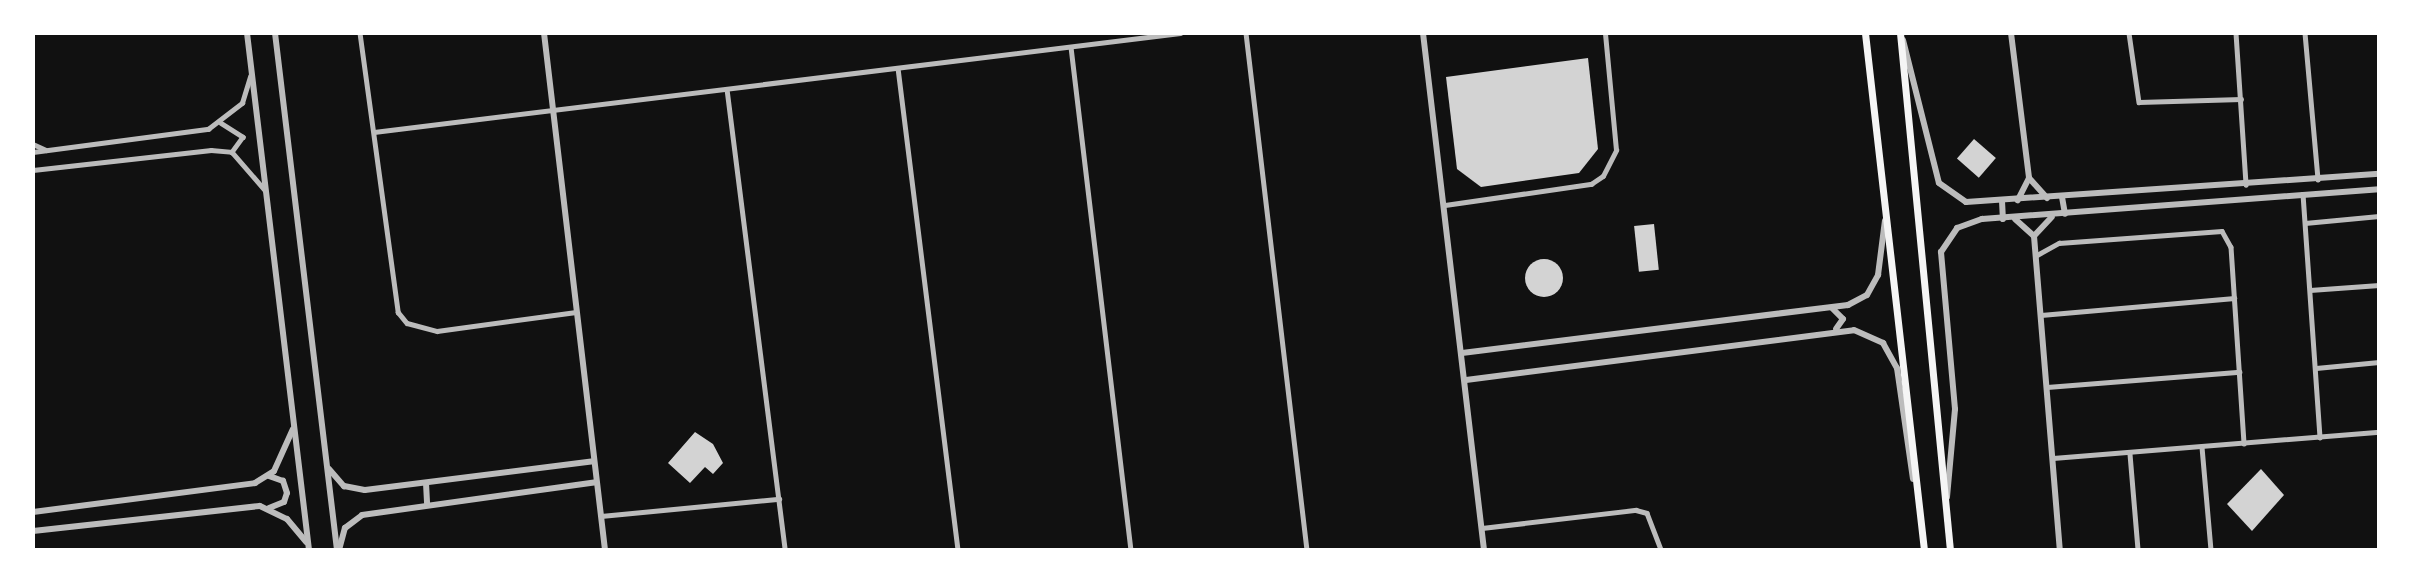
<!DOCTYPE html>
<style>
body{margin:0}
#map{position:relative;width:2412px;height:583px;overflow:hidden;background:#111;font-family:Roboto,sans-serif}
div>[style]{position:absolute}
.building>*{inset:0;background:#d3d3d3;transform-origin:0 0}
.round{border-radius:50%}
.minor>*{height:4.5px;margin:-2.25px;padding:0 2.25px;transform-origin:2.25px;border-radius:2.25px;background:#bcbcbc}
.tertiary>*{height:6px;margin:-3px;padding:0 3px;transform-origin:3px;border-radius:3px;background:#bcbcbc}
.primary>*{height:7px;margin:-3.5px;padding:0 3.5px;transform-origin:3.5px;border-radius:3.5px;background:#f5f5f5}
span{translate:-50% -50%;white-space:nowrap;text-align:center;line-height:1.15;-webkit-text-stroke:7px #fff;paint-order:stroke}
.frame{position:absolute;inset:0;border:35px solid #fff;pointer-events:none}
</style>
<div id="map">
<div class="building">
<div style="clip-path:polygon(1588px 58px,1598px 149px,1579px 173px,1481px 187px,1457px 169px,1446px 77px)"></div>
<div style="left:1974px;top:139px;width:29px;height:26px;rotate:41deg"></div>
<div style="left:1654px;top:224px;width:46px;height:20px;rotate:84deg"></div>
<div class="round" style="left:1525px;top:259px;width:38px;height:38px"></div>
<div style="clip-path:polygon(695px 432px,713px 444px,723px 463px,713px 474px,705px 467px,690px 483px,668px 463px)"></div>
<div style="clip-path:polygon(2261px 469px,2284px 495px,2252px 531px,2227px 504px)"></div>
</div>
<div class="minor">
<div style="left:360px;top:33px;width:282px;rotate:82.2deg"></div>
<div style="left:398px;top:312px;width:14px;rotate:51deg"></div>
<div style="left:407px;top:323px;width:31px;rotate:15deg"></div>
<div style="left:437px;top:331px;width:140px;rotate:-7.8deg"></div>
<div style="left:1246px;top:33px;width:521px;rotate:83.27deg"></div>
<div style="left:2129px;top:33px;width:70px;rotate:81.8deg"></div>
<div style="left:2139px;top:102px;width:102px;rotate:-1.7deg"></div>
<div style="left:2236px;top:33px;width:152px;rotate:86.2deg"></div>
<div style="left:2305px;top:33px;width:147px;rotate:84.9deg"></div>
<div style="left:1071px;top:47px;width:507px;rotate:83.2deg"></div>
<div style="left:898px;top:68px;width:486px;rotate:82.9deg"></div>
<div style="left:727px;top:89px;width:465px;rotate:82.8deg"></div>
<div style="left:221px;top:123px;width:26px;rotate:32deg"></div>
<div style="left:243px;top:137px;width:19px;rotate:126deg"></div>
<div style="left:374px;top:132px;width:812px;rotate:-7deg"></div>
<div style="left:33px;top:144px;width:14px;rotate:25deg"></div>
<div style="left:33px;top:152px;width:177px;rotate:-7.5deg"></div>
<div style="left:208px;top:129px;width:43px;rotate:-37.4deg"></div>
<div style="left:242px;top:103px;width:28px;rotate:-73deg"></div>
<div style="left:33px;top:170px;width:179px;rotate:-6.4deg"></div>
<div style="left:211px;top:150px;width:21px;rotate:5deg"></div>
<div style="left:232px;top:152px;width:50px;rotate:49deg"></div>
<div style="left:2303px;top:194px;width:244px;rotate:86deg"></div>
<div style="left:1445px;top:205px;width:148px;rotate:-8.2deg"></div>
<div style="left:1591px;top:184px;width:14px;rotate:-34deg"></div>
<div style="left:1603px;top:176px;width:29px;rotate:-63deg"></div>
<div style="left:1616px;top:150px;width:118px;rotate:-95.4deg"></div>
<div style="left:2305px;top:223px;width:74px;rotate:-5.4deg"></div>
<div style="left:2037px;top:255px;width:25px;rotate:-29deg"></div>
<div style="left:2059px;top:243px;width:163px;rotate:-4.2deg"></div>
<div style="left:2222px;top:231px;width:18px;rotate:61deg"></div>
<div style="left:2231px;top:247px;width:197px;rotate:86.2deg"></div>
<div style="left:2310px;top:290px;width:69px;rotate:-4.1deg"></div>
<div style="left:2041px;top:315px;width:194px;rotate:-5deg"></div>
<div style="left:2316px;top:368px;width:63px;rotate:-5.4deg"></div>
<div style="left:2047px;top:387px;width:193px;rotate:-4.5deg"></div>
<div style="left:2202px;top:447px;width:103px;rotate:85deg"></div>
<div style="left:2130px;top:454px;width:96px;rotate:85.2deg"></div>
<div style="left:2053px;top:458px;width:327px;rotate:-4.6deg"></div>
<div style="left:601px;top:516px;width:179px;rotate:-5.5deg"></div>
<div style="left:1482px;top:528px;width:155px;rotate:-6.7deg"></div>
<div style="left:1636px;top:510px;width:11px;rotate:15deg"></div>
<div style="left:1647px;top:513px;width:40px;rotate:69deg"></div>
</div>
<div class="tertiary">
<div style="left:247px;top:33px;width:521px;rotate:83.16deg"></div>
<div style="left:275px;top:33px;width:521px;rotate:83.16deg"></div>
<div style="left:544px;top:33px;width:521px;rotate:83.27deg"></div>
<div style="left:1423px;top:33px;width:521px;rotate:83.27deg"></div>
<div style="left:2011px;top:33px;width:146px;rotate:82.9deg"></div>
<div style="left:2029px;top:178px;width:25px;rotate:117deg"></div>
<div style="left:1903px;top:40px;width:147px;rotate:75.9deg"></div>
<div style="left:1939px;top:183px;width:33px;rotate:35deg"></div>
<div style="left:1966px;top:202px;width:414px;rotate:-3.9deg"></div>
<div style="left:2029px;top:178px;width:27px;rotate:48deg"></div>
<div style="left:2062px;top:197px;width:17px;rotate:80deg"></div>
<div style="left:2002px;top:201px;width:18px;rotate:87deg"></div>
<div style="left:2015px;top:219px;width:25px;rotate:42deg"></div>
<div style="left:2034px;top:236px;width:315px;rotate:85.3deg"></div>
<div style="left:2034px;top:236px;width:26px;rotate:-47deg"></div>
<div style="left:1833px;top:309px;width:14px;rotate:45deg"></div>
<div style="left:1843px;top:319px;width:12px;rotate:125deg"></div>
<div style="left:1462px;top:353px;width:389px;rotate:-7.1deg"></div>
<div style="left:1848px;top:305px;width:21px;rotate:-28deg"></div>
<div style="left:1867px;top:295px;width:23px;rotate:-61deg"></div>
<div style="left:1878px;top:275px;width:55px;rotate:-82.7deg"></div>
<div style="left:1466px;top:380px;width:391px;rotate:-7.3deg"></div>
<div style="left:1854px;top:330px;width:32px;rotate:24deg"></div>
<div style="left:1883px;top:343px;width:29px;rotate:61deg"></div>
<div style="left:1897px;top:368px;width:112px;rotate:81.8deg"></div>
<div style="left:329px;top:469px;width:23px;rotate:49deg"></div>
<div style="left:344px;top:486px;width:21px;rotate:11deg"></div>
<div style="left:365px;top:490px;width:230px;rotate:-7.2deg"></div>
<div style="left:426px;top:483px;width:20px;rotate:87deg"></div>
<div style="left:1947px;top:497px;width:88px;rotate:-84.8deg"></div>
<div style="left:1955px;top:409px;width:158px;rotate:-95.1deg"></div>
<div style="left:1941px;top:252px;width:29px;rotate:-56deg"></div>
<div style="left:1957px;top:228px;width:27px;rotate:-20deg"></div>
<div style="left:1982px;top:219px;width:398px;rotate:-4.3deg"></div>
<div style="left:269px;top:508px;width:16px;rotate:-22deg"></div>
<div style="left:284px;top:502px;width:9px;rotate:-72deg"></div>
<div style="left:287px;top:493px;width:13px;rotate:-108deg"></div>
<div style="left:283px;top:481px;width:15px;rotate:-160deg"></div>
<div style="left:33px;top:512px;width:224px;rotate:-7.4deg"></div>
<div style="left:255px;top:483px;width:22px;rotate:-32deg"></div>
<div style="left:274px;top:471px;width:46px;rotate:-65.7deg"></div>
<div style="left:33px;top:531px;width:228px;rotate:-6.3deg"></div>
<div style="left:260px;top:506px;width:30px;rotate:26deg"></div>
<div style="left:287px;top:519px;width:30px;rotate:50deg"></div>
<div style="left:339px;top:550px;width:23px;rotate:-75deg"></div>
<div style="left:345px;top:528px;width:21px;rotate:-37deg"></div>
<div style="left:362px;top:515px;width:236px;rotate:-8deg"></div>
</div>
<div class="primary">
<div style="left:1865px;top:33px;width:520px;rotate:83.49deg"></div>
<div style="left:1900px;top:33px;width:519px;rotate:84.48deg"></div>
</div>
<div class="frame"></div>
</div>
